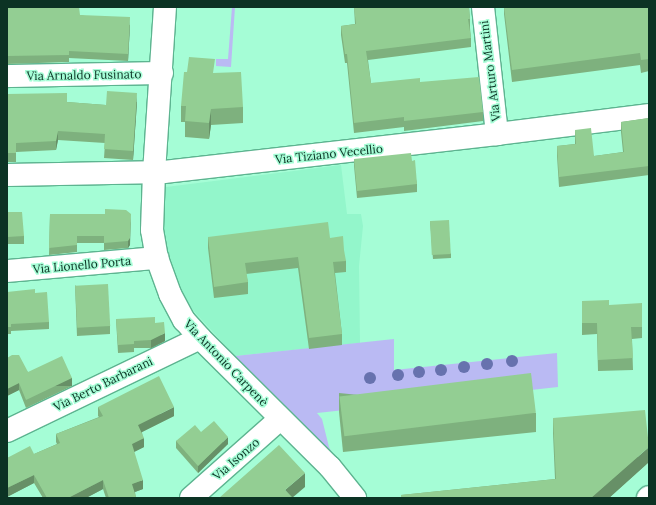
<!DOCTYPE html>
<meta charset="utf-8">
<style>
body{margin:0}
#map{position:relative;width:656px;height:505px;overflow:hidden;background:#a5fdd6;font-family:Lora,serif}
div>[style]{position:absolute}
.built>*{inset:0;background:#93f6cb}
.green>*{inset:0;background:#babaf3}
.roads{filter:drop-shadow(1px 0 #5db490) drop-shadow(-1px 0 #5db490) drop-shadow(0 1px #5db490) drop-shadow(0 -1px #5db490)}
.minor>*{height:22px;margin:-11px;padding:0 11px;transform-origin:11px;border-radius:11px;background:#fff}
.trees>*{width:12px;height:12px;margin:-6px;border-radius:50%;background:#6772ae}
.wall>*{inset:0;background:#7eb17e}
.shaded-wall>*{inset:0;background:#679067;transform-origin:0 0}
.building>*{inset:0;background:#93ce93;transform-origin:0 0}
span{translate:-50% -50%;white-space:nowrap;text-align:center;line-height:1.15;-webkit-text-stroke:3px #a5fdd6;paint-order:stroke}
.street-label{font-size:12px;color:#0c3324}
.frame{position:absolute;inset:0;border:8px solid #0c3324;pointer-events:none}
</style>
<div id="map">
<div class="built">
<div style="clip-path:polygon(341px 165px,347px 214px,361px 214px,363px 226px,359px 266px,360px 343px,235px 356px,189px 306px,176px 283px,164px 249px,163px 199px,166px 187px)"></div>
</div>
<div class="green">
<div style="clip-path:polygon(232px 7px,235px 7px,231px 67px,216px 66px,216px 59px,228px 59px)"></div>
<div style="clip-path:polygon(394px 339px,394px 370px,557px 353px,558px 387px,317px 413px,322px 419px,329px 447px,337px 463px,235px 356px)"></div>
</div>
<div class="roads">
<div class="minor">
<div style="left:165px;top:7px;width:166px;rotate:93.8deg"></div>
<div style="left:154px;top:173px;width:57px;rotate:92deg"></div>
<div style="left:152px;top:230px;width:28px;rotate:80deg"></div>
<div style="left:157px;top:258px;width:38px;rotate:70deg"></div>
<div style="left:170px;top:294px;width:30px;rotate:62deg"></div>
<div style="left:184px;top:320px;width:24px;rotate:48deg"></div>
<div style="left:200px;top:338px;width:183px;rotate:44.8deg"></div>
<div style="left:330px;top:467px;width:40px;rotate:51deg"></div>
<div style="left:483px;top:7px;width:128px;rotate:83.7deg"></div>
<div style="left:7px;top:76px;width:155px;rotate:-1.1deg"></div>
<div style="left:7px;top:175px;width:157px;rotate:-1.1deg"></div>
<div style="left:164px;top:172px;width:335px;rotate:-6.5deg"></div>
<div style="left:497px;top:134px;width:153px;rotate:-7.1deg"></div>
<div style="left:7px;top:271px;width:151px;rotate:-5deg"></div>
<div style="left:7px;top:431px;width:214px;rotate:-25.7deg"></div>
<div style="left:191px;top:498px;width:119px;rotate:-41.6deg"></div>
<div style="left:648px;top:498px;width:1px;rotate:-45deg"></div>
</div>
</div>
<div class="trees">
<div style="left:512px;top:361px"></div>
<div style="left:487px;top:364px"></div>
<div style="left:464px;top:367px"></div>
<div style="left:441px;top:370px"></div>
<div style="left:419px;top:372px"></div>
<div style="left:398px;top:375px"></div>
<div style="left:370px;top:378px"></div>
</div>
<div class="wall">
<div style="clip-path:polygon(7px 7px,80px 15px,130px 25px,128px 61px,69px 58px,69px 62px,7px 64px)"></div>
<div style="clip-path:polygon(354px 7px,469px 7px,470px 19px,470px 28px,471px 38px,471px 47px,368px 60px,371px 83px,420px 82px,483px 112px,483px 121px,404px 131px,404px 127px,354px 133px,347px 63px,345px 63px,341px 35px,341px 26px,355px 24px)"></div>
<div style="clip-path:polygon(504px 7px,649px 7px,649px 71px,641px 73px,640px 65px,512px 82px,504px 14px)"></div>
<div style="clip-path:polygon(215px 73px,243px 107px,243px 123px,211px 125px,209px 139px,185px 137px,185px 122px,181px 122px,181px 106px)"></div>
<div style="clip-path:polygon(7px 94px,67px 102px,106px 105px,137px 102px,133px 160px,104px 158px,105px 143px,58px 140px,56px 150px,16px 152px,16px 162px,7px 162px)"></div>
<div style="clip-path:polygon(649px 118px,649px 175px,559px 187px,557px 156px,557px 146px,575px 144px,575px 130px,594px 156px,623px 152px,621px 132px,621px 122px)"></div>
<div style="clip-path:polygon(354px 159px,412px 161px,417px 184px,417px 192px,357px 198px,354px 166px)"></div>
<div style="clip-path:polygon(126px 210px,130px 245px,128px 248px,104px 250px,104px 243px,77px 243px,77px 252px,49px 255px,50px 214px,105px 214px)"></div>
<div style="clip-path:polygon(7px 212px,24px 236px,24px 244px,7px 244px)"></div>
<div style="clip-path:polygon(430px 221px,451px 254px,451px 258px,433px 259px)"></div>
<div style="clip-path:polygon(208px 237px,330px 238px,346px 261px,346px 272px,335px 273px,342px 334px,342px 345px,309px 349px,298px 268px,246px 274px,248px 282px,248px 294px,214px 298px,208px 248px)"></div>
<div style="clip-path:polygon(75px 285px,110px 326px,110px 334px,77px 336px)"></div>
<div style="clip-path:polygon(7px 292px,35px 293px,49px 322px,49px 329px,11px 331px,11px 334px,7px 334px)"></div>
<div style="clip-path:polygon(582px 301px,609px 305px,642px 327px,642px 338px,632px 339px,633px 370px,598px 371px,597px 334px,582px 335px)"></div>
<div style="clip-path:polygon(116px 319px,155px 323px,165px 341px,151px 348px,134px 348px,134px 352px,118px 353px)"></div>
<div style="clip-path:polygon(7px 358px,28px 372px,72px 386px,26px 408px,19px 390px,7px 396px)"></div>
<div style="clip-path:polygon(339px 393px,536px 413px,536px 432px,343px 452px,339px 412px)"></div>
<div style="clip-path:polygon(98px 407px,174px 416px,142px 432px,144px 447px,134px 452px,143px 489px,135px 492px,136px 498px,106px 498px,103px 489px,86px 498px,43px 498px,34px 483px,7px 497px,7px 458px,34px 454px,57px 444px,56px 442px,56px 434px,99px 417px,98px 416px)"></div>
<div style="clip-path:polygon(553px 418px,649px 462px,609px 498px,401px 498px,401px 495px,555px 479px,553px 433px)"></div>
<div style="clip-path:polygon(201px 432px,228px 444px,198px 473px,176px 448px,176px 441px)"></div>
</div>
<div class="shaded-wall">
<div style="clip-path:polygon(130px 17px,130px 25px,128px 61px,128px 54px)"></div>
<div style="clip-path:polygon(137px 93px,137px 102px,133px 160px,133px 151px)"></div>
<div style="clip-path:polygon(211px 109px,211px 125px,209px 139px,209px 123px)"></div>
<div style="clip-path:polygon(58px 131px,58px 140px,56px 150px,56px 141px)"></div>
<div style="clip-path:polygon(131px 214px,130px 245px,128px 248px,128px 241px)"></div>
<div style="clip-path:polygon(165px 333px,165px 341px,151px 348px,151px 340px)"></div>
<div style="left:72px;top:378px;width:8px;height:51px;rotate:90deg"></div>
<div style="clip-path:polygon(19px 383px,19px 390px,7px 396px,7px 389px)"></div>
<div style="clip-path:polygon(174px 407px,174px 416px,138px 434px,138px 425px)"></div>
<div style="clip-path:polygon(228px 437px,228px 444px,198px 473px,198px 466px)"></div>
<div style="clip-path:polygon(144px 438px,144px 447px,132px 453px,132px 444px)"></div>
<div style="clip-path:polygon(649px 447px,649px 462px,609px 498px,591px 498px)"></div>
<div style="clip-path:polygon(305px 473px,305px 487px,292px 498px,285px 490px)"></div>
<div style="clip-path:polygon(34px 475px,34px 483px,7px 497px,7px 488px)"></div>
<div style="clip-path:polygon(103px 480px,103px 489px,86px 498px,68px 498px)"></div>
<div style="clip-path:polygon(143px 480px,143px 489px,132px 493px,132px 484px)"></div>
</div>
<div class="building">
<div style="clip-path:polygon(7px 7px,79px 7px,80px 15px,130px 17px,128px 54px,69px 51px,69px 55px,7px 56px)"></div>
<div style="clip-path:polygon(354px 7px,469px 7px,470px 19px,468px 19px,471px 38px,366px 51px,371px 83px,420px 78px,420px 82px,479px 77px,483px 112px,404px 121px,404px 117px,354px 123px,347px 54px,345px 54px,341px 26px,356px 24px)"></div>
<div style="clip-path:polygon(504px 7px,649px 7px,649px 59px,641px 60px,640px 53px,512px 70px)"></div>
<div style="clip-path:polygon(189px 57px,215px 59px,213px 73px,241px 72px,243px 107px,211px 109px,209px 123px,185px 121px,186px 106px,181px 106px,184px 72px,187px 72px)"></div>
<div style="clip-path:polygon(107px 91px,137px 93px,133px 151px,104px 149px,105px 134px,58px 131px,56px 141px,16px 143px,16px 153px,7px 153px,7px 94px,67px 93px,67px 102px,106px 105px)"></div>
<div style="clip-path:polygon(649px 118px,649px 166px,559px 177px,557px 146px,576px 144px,575px 130px,591px 128px,594px 156px,624px 152px,621px 122px)"></div>
<div style="clip-path:polygon(411px 153px,412px 161px,415px 160px,417px 184px,357px 191px,354px 159px)"></div>
<div style="clip-path:polygon(105px 209px,126px 210px,131px 214px,130px 238px,128px 241px,104px 243px,104px 236px,77px 236px,77px 245px,49px 248px,50px 214px,105px 214px)"></div>
<div style="clip-path:polygon(7px 212px,22px 212px,24px 236px,7px 237px)"></div>
<div style="left:449px;top:220px;width:34px;height:19px;rotate:87deg"></div>
<div style="clip-path:polygon(328px 222px,330px 238px,343px 236px,344px 250px,346px 261px,333px 262px,342px 334px,309px 338px,298px 257px,245px 263px,248px 282px,214px 287px,208px 237px)"></div>
<div style="left:108px;top:284px;width:42px;height:33px;rotate:87deg"></div>
<div style="clip-path:polygon(35px 289px,35px 293px,47px 292px,49px 322px,11px 324px,11px 327px,7px 327px,7px 292px)"></div>
<div style="clip-path:polygon(609px 300px,609px 305px,642px 303px,642px 327px,631px 327px,633px 358px,598px 360px,597px 323px,582px 323px,582px 301px)"></div>
<div style="clip-path:polygon(155px 317px,155px 323px,164px 322px,165px 333px,151px 340px,134px 341px,134px 344px,118px 345px,116px 319px)"></div>
<div style="clip-path:polygon(12px 355px,19px 355px,28px 372px,62px 356px,72px 378px,26px 400px,19px 383px,7px 389px,7px 358px)"></div>
<div style="left:531px;top:373px;width:40px;height:193px;rotate:83deg"></div>
<div style="clip-path:polygon(159px 376px,174px 407px,138px 425px,144px 438px,132px 444px,143px 480px,132px 484px,136px 497px,134px 498px,109px 498px,103px 480px,68px 498px,47px 498px,34px 475px,7px 488px,7px 458px,30px 446px,34px 454px,60px 443px,56px 434px,103px 416px,98px 407px)"></div>
<div style="clip-path:polygon(645px 410px,649px 447px,591px 498px,401px 498px,401px 495px,556px 479px,553px 418px)"></div>
<div style="clip-path:polygon(214px 421px,228px 437px,198px 466px,176px 441px,195px 425px,201px 432px)"></div>
<div style="clip-path:polygon(279px 445px,305px 473px,285px 490px,293px 498px,219px 498px)"></div>
</div>
<div class="street-label">
<span style="left:490px;top:71px;rotate:-97deg">Via Arturo Martini</span>
<span style="left:84px;top:75px;rotate:-1deg">Via Arnaldo Fusinato</span>
<span style="left:329px;top:154px;rotate:-6deg">Via Tiziano Vecellio</span>
<span style="left:82px;top:265px;rotate:-5deg">Via Lionello Porta</span>
<span style="left:226px;top:363px;rotate:46deg">Via Antonio Carpenè</span>
<span style="left:103px;top:384px;rotate:-26deg">Via Berto Barbarani</span>
<span style="left:236px;top:459px;rotate:-41deg">Via Isonzo</span>
</div>
<div class="frame"></div>
</div>
